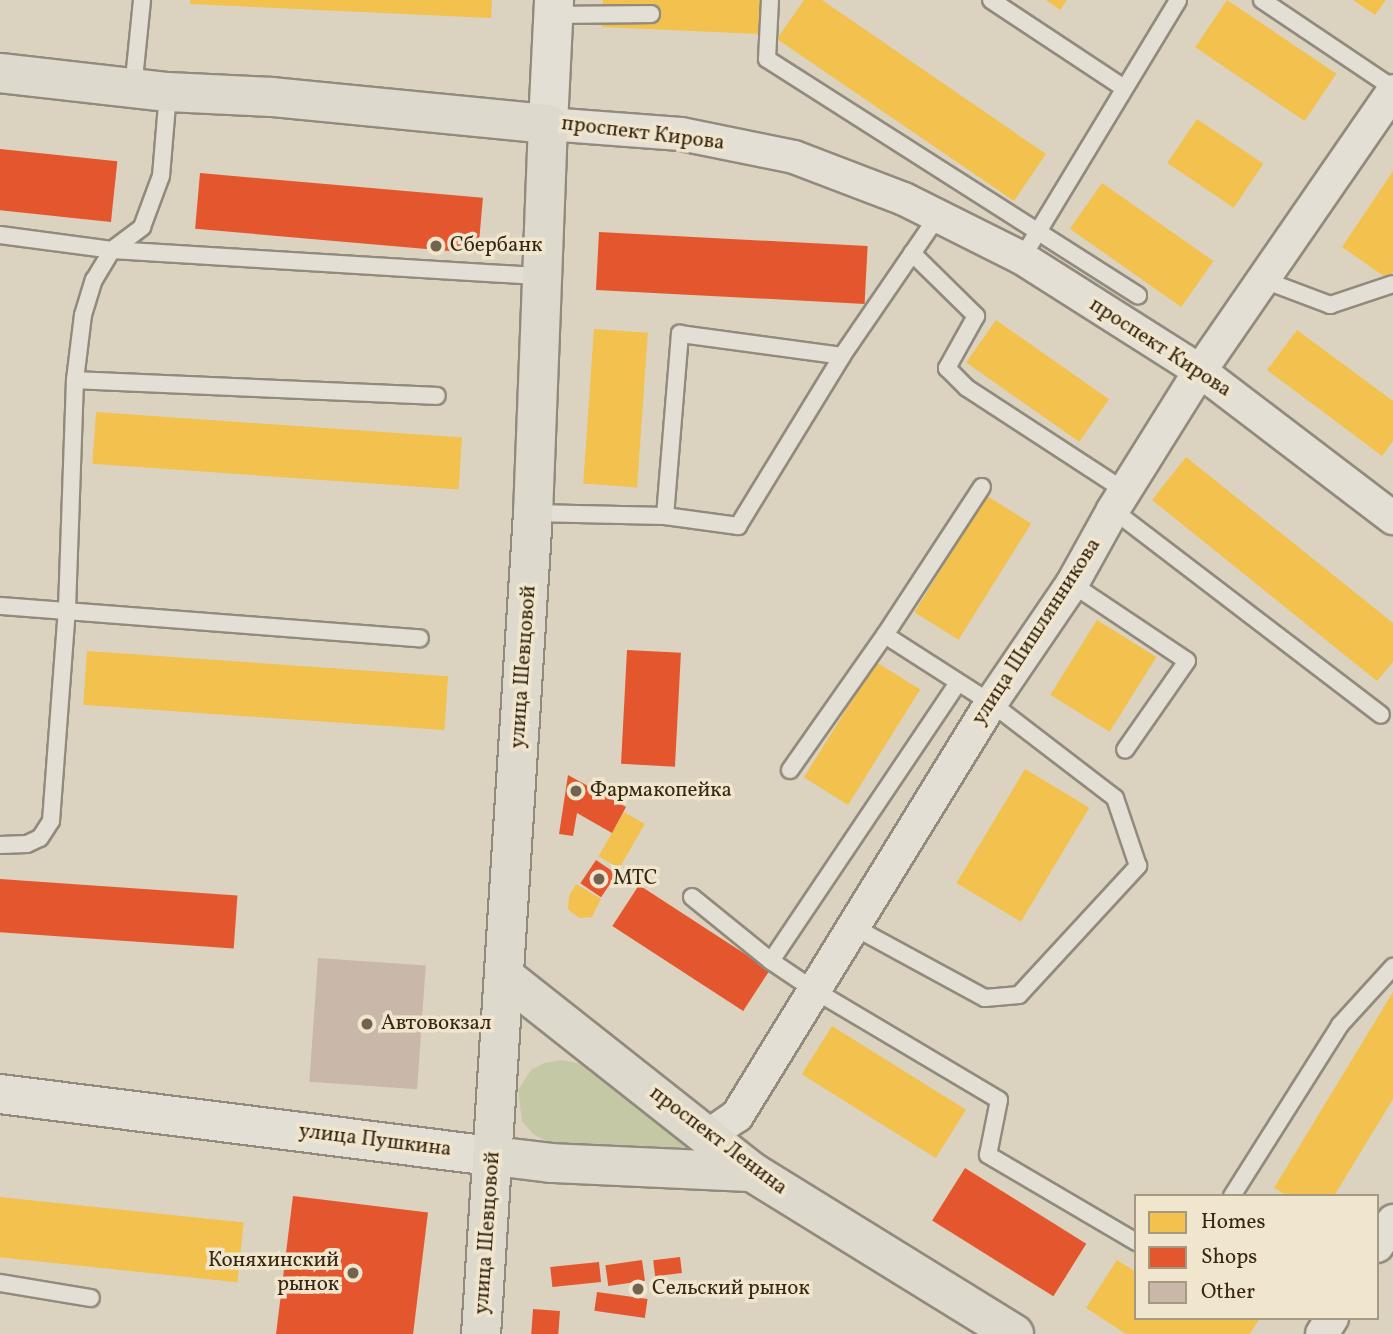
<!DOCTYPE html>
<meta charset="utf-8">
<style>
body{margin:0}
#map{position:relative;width:1393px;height:1334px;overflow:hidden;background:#dbd3bf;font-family:Vollkorn,serif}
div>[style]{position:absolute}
.green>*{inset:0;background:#c4c8a5}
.homes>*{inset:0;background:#f2c14e;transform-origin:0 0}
.shops>*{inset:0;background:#e4572e;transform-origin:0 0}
.building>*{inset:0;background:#c9b8aa;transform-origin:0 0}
.roads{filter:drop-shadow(2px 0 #928b7d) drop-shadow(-2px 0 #928b7d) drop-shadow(0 2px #928b7d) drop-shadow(0 -2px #928b7d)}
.lane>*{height:16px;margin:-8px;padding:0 8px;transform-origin:8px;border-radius:8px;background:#e4dfd4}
.street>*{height:32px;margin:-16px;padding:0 16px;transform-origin:16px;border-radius:16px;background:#e4dfd4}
.secondary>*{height:38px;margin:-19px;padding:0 19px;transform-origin:19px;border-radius:19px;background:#e4dfd4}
.primary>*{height:38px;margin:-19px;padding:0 19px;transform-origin:19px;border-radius:19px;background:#ded9cd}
.dots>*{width:19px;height:19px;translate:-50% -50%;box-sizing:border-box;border:4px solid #f0e5cd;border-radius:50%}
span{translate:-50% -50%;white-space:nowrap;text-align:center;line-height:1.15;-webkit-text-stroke:7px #f0e5cd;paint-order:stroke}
.street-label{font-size:21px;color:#382611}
.poi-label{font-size:21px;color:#382611}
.left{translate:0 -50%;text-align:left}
.right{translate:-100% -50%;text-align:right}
.legend{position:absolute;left:1134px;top:1194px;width:245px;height:126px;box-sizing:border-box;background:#f0e5cd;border:2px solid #a69982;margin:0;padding:9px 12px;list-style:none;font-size:21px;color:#382611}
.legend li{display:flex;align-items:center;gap:14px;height:35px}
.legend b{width:35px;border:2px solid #a69982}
</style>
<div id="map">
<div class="green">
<div style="clip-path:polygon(561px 1060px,583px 1064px,687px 1133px,696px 1153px,558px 1147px,533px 1134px,522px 1121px,518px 1090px,531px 1070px,544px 1063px)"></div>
</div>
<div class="homes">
<div style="clip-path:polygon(190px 0,492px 0,491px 18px,190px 4px)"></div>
<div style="clip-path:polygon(603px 0,761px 0,759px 34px,602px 27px)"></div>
<div style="clip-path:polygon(804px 0,822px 0,1046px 154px,1014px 201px,777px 39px)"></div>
<div style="clip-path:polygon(1046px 0,1067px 0,1060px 10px)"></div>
<div style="left:1227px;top:0;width:132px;height:57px;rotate:34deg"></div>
<div style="clip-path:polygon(1353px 0,1386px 0,1375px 15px)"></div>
<div style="left:1197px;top:119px;width:80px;height:53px;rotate:34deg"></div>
<div style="clip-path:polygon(1393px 171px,1393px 272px,1388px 279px,1342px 247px)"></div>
<div style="left:1102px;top:183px;width:136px;height:56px;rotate:35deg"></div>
<div style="left:996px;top:320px;width:138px;height:52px;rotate:35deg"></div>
<div style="left:594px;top:329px;width:54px;height:155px;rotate:4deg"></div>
<div style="clip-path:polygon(1297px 330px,1393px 401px,1393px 441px,1382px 456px,1267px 370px)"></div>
<div style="left:96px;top:412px;width:367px;height:52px;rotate:4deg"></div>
<div style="clip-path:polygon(1186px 457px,1393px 623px,1393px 662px,1377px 681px,1152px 500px)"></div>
<div style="left:987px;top:496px;width:52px;height:137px;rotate:32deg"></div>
<div style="left:1097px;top:620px;width:70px;height:88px;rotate:32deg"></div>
<div style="left:87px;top:651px;width:362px;height:54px;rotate:4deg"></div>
<div style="left:876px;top:662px;width:52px;height:136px;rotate:32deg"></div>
<div style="left:1025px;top:769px;width:75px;height:133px;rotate:31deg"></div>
<div style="left:624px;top:812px;width:24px;height:51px;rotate:30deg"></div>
<div style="clip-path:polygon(576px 884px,601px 899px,592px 917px,579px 918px,568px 909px,569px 896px)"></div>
<div style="clip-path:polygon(1393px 992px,1393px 1099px,1334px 1196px,1288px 1196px,1274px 1188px)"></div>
<div style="left:832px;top:1026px;width:158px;height:57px;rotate:32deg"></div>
<div style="left:0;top:1197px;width:245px;height:60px;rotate:6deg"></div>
<div style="clip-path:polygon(1117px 1260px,1136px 1272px,1136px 1318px,1260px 1318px,1250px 1334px,1126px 1334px,1086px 1308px)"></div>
</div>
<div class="shops">
<div style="left:0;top:149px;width:118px;height:61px;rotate:6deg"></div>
<div style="left:200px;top:173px;width:284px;height:56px;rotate:5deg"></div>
<div style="left:599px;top:232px;width:269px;height:58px;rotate:3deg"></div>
<div style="left:627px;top:650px;width:54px;height:114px;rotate:3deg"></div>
<div style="clip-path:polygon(568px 775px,626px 807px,612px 833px,577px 813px,573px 836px,559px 834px)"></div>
<div style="left:596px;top:860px;width:25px;height:28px;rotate:34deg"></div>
<div style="left:0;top:879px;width:238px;height:53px;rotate:4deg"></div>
<div style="left:639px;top:885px;width:156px;height:49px;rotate:33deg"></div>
<div style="left:965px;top:1168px;width:143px;height:62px;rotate:32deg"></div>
<div style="left:293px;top:1196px;width:136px;height:139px;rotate:7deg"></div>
<div style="left:680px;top:1257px;width:16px;height:27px;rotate:83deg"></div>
<div style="left:642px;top:1260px;width:21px;height:37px;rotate:82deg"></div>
<div style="left:599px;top:1262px;width:20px;height:49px;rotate:84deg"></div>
<div style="left:597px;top:1292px;width:51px;height:19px;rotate:8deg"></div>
<div style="left:533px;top:1309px;width:27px;height:25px;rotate:4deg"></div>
</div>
<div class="building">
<div style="left:318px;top:958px;width:108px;height:124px;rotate:4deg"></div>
</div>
<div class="roads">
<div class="lane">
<div style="left:770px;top:0;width:59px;rotate:92.9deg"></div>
<div style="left:767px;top:59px;width:440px;rotate:32.5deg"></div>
<div style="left:991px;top:0;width:159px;rotate:33.5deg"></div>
<div style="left:1262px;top:0;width:158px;rotate:33.9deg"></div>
<div style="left:553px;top:15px;width:98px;rotate:-0.6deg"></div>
<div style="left:133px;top:89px;width:89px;rotate:-84.2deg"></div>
<div style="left:0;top:235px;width:113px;rotate:7.6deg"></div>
<div style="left:112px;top:250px;width:430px;rotate:3.5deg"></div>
<div style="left:912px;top:253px;width:90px;rotate:44.5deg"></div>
<div style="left:976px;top:316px;width:60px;rotate:119.1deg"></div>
<div style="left:947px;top:368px;width:28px;rotate:45deg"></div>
<div style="left:967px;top:388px;width:189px;rotate:33.1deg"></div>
<div style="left:1022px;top:258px;width:301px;rotate:-58.8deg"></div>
<div style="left:1264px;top:280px;width:71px;rotate:20.7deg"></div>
<div style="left:1330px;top:305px;width:66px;rotate:-18.4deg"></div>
<div style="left:75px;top:380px;width:362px;rotate:2.5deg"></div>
<div style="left:1113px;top:510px;width:337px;rotate:37.4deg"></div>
<div style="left:533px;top:513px;width:132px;rotate:1.3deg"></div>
<div style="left:665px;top:516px;width:74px;rotate:7.8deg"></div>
<div style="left:738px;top:526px;width:199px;rotate:-58.5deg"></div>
<div style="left:842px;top:356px;width:170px;rotate:-55.6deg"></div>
<div style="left:665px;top:516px;width:183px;rotate:-85.3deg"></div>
<div style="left:680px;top:334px;width:163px;rotate:7.7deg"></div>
<div style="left:1072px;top:584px;width:138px;rotate:33.8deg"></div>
<div style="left:1187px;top:661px;width:108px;rotate:124.9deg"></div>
<div style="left:0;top:606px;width:421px;rotate:4.4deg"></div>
<div style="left:790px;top:770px;width:165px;rotate:-54.9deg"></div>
<div style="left:0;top:845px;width:27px;rotate:-2deg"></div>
<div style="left:27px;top:844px;width:14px;rotate:-25deg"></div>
<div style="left:40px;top:838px;width:20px;rotate:-57deg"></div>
<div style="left:51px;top:821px;width:213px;rotate:-85.7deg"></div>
<div style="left:67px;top:609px;width:229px;rotate:-88deg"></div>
<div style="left:75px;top:380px;width:65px;rotate:-83deg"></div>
<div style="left:83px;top:315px;width:37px;rotate:-73deg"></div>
<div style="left:94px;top:280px;width:35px;rotate:-59deg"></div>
<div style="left:112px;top:250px;width:38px;rotate:-37deg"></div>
<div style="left:142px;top:227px;width:54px;rotate:-69.6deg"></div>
<div style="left:161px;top:176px;width:84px;rotate:-85.2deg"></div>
<div style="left:692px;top:897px;width:102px;rotate:39deg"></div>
<div style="left:771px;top:961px;width:52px;rotate:34deg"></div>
<div style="left:814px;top:990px;width:215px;rotate:30.7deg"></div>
<div style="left:999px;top:1100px;width:56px;rotate:101.3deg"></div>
<div style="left:988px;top:1155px;width:172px;rotate:30.4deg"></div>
<div style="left:854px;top:927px;width:149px;rotate:28.5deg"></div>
<div style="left:985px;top:998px;width:34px;rotate:-5deg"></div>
<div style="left:1019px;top:995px;width:176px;rotate:-47.3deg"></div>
<div style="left:1138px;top:866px;width:72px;rotate:-108.7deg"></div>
<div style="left:1115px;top:798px;width:156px;rotate:-142.5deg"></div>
<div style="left:991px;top:703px;width:126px;rotate:-147.3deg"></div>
<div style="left:885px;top:635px;width:177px;rotate:-56.8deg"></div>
<div style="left:771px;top:961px;width:335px;rotate:-56.1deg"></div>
<div style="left:1232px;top:1196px;width:202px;rotate:-57.7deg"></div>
<div style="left:1340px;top:1025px;width:79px;rotate:-47.6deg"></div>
<div style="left:0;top:1283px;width:92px;rotate:9.4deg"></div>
</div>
<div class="street">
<div style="left:548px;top:124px;width:133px;rotate:4.3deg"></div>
<div style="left:681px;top:134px;width:115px;rotate:11.5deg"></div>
<div style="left:794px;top:157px;width:118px;rotate:20.9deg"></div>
<div style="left:904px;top:199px;width:132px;rotate:26.6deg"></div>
<div style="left:1022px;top:258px;width:211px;rotate:32.4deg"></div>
<div style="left:1200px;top:371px;width:243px;rotate:37.3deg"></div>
<div style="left:708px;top:1136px;width:35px;rotate:-35deg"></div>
<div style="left:737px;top:1116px;width:485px;rotate:-58.4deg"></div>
<div style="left:991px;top:703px;width:144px;rotate:-55.8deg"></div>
<div style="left:1072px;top:584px;width:85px;rotate:-61deg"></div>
<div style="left:1113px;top:510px;width:164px;rotate:-58deg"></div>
<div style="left:1200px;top:371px;width:340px;rotate:-55.4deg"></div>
<div style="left:1377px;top:1246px;width:30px;rotate:-57deg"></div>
<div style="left:1322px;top:1334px;width:19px;rotate:-58deg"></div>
</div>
<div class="secondary">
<div style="left:548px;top:124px;width:124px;rotate:-87.2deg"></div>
<div style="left:0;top:1094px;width:498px;rotate:7.2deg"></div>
</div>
<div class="primary">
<div style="left:0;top:73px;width:169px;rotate:6.5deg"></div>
<div style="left:168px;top:92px;width:104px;rotate:2.8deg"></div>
<div style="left:272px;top:97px;width:277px;rotate:5.6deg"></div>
<div style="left:548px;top:124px;width:389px;rotate:92.2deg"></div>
<div style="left:533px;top:513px;width:823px;rotate:93.62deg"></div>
<div style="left:504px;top:976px;width:316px;rotate:38.3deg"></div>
<div style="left:752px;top:1172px;width:308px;rotate:31.7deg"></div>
<div style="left:494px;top:1156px;width:57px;rotate:7deg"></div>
<div style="left:551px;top:1163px;width:201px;rotate:2.6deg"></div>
</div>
</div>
<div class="dots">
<div style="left:436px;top:246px;background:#71634e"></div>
<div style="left:576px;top:791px;background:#71634e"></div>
<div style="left:599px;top:879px;background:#71634e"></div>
<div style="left:367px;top:1024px;background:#71634e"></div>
<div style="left:353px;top:1273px;background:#71634e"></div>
<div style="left:638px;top:1289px;background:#71634e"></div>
</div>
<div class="street-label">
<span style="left:643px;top:134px;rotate:7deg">проспект Кирова</span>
<span style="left:1160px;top:348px;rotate:33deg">проспект Кирова</span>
<span style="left:1037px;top:632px;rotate:-57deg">улица Шишлянникова</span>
<span style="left:524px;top:667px;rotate:-86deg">улица Шевцовой</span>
<span style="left:375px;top:1141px;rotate:7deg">улица Пушкина</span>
<span style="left:718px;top:1141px;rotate:37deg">проспект Ленина</span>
<span style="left:488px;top:1233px;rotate:-86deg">улица Шевцовой</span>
</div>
<div class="poi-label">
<span class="left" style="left:450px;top:246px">Сбербанк</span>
<span class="left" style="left:590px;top:791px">Фармакопейка</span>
<span class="left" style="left:613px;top:879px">МТС</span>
<span class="left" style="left:381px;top:1024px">Автовокзал</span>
<span class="right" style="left:339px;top:1273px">Коняхинский<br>рынок</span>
<span class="left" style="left:652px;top:1289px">Сельский рынок</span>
</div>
<ul class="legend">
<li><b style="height:19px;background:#f2c14e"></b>Homes</li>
<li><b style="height:19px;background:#e4572e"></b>Shops</li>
<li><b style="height:19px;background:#c9b8aa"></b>Other</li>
</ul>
</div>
